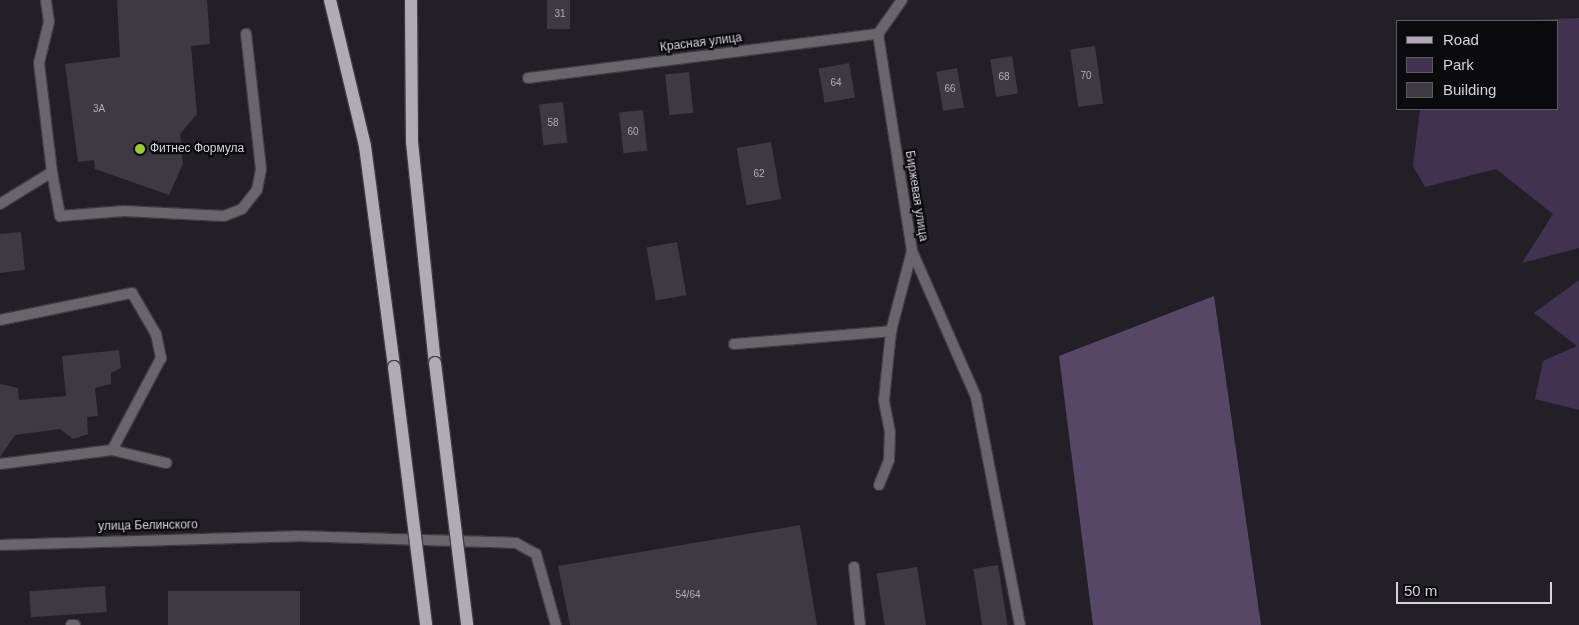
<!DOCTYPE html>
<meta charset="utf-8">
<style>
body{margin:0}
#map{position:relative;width:1579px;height:625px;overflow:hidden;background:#231f27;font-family:Arial,sans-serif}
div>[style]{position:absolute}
.green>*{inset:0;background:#423251}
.forest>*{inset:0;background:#574767}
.building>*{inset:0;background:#3e3942;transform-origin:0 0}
.roads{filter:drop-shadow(1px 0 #403c43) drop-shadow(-1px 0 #403c43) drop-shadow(0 1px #403c43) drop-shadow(0 -1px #403c43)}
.lane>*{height:10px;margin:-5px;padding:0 5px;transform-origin:5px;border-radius:5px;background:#68666a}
.street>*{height:10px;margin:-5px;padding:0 5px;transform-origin:5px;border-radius:5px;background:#68666a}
.primary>*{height:12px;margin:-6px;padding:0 6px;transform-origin:6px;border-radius:6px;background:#b0abb5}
.bridges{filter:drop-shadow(1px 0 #403c43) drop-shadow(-1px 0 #403c43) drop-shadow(0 1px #403c43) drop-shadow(0 -1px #403c43)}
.primary-bridge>*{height:12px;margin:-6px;padding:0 6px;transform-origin:6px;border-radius:6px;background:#b0abb5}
.dots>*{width:14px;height:14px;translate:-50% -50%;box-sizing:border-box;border:2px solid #0b0a0d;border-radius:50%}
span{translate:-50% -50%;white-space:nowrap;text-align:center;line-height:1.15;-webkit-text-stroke:4.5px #0b0a0d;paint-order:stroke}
.number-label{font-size:10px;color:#b0adb3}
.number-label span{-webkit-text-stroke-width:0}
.street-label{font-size:12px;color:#d6d4d9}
.poi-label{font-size:12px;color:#d6d4d9}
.left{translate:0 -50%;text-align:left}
.legend{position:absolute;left:1396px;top:20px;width:162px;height:90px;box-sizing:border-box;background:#0b0a0d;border:1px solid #5c5b5f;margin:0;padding:6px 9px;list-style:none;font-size:15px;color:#d6d4d9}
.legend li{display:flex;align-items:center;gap:10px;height:25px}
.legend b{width:25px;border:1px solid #5c5b5f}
.scale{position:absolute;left:1396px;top:582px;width:156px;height:22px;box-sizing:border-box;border:2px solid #d6d4d9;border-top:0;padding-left:6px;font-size:15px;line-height:18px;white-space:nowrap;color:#d6d4d9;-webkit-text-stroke:4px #0b0a0d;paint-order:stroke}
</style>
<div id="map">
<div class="green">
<div style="clip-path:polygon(1579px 18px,1579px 248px,1522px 263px,1553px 214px,1496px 169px,1425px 187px,1413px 166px,1420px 109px,1558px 109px,1558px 21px,1502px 21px)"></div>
<div style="clip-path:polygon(1579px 280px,1579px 410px,1535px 399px,1543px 361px,1577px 346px,1534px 313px)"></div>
</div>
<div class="forest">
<div style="clip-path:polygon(1214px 296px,1261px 625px,1093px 625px,1059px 356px)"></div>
</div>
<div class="building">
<div style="clip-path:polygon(117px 0,207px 0,210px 44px,191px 46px,197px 114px,180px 134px,183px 164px,169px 195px,95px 169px,94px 160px,78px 162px,65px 64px,120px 57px)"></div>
<div style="left:547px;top:0;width:23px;height:29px"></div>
<div style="left:1095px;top:46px;width:58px;height:25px;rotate:82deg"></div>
<div style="left:1012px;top:56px;width:38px;height:22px;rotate:81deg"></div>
<div style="left:849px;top:63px;width:35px;height:31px;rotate:80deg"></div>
<div style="left:957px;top:68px;width:40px;height:21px;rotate:80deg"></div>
<div style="left:689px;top:72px;width:41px;height:24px;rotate:84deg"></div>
<div style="left:563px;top:102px;width:41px;height:24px;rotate:84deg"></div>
<div style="left:643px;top:110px;width:41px;height:24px;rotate:84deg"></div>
<div style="left:771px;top:142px;width:58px;height:35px;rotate:80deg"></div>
<div style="clip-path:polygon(21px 232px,25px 270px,0 273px,0 234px)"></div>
<div style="left:677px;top:242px;width:54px;height:31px;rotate:80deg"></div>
<div style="clip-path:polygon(119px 350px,121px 368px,111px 373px,111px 384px,95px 388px,98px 416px,87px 417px,88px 434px,73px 439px,60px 429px,15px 435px,0 457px,0 384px,18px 388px,19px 400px,66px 396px,62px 356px)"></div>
<div style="clip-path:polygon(800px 525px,817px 625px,570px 625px,558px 566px)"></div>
<div style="left:998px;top:565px;width:61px;height:25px;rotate:81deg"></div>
<div style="left:917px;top:567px;width:59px;height:41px;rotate:81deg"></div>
<div style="left:105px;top:586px;width:26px;height:76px;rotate:86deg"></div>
<div style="left:300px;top:591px;width:34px;height:132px;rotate:90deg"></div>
</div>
<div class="roads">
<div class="lane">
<div style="left:52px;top:172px;width:45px;rotate:79.7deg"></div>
<div style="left:60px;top:216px;width:64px;rotate:-4.5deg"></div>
<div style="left:124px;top:211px;width:100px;rotate:2.9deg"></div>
<div style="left:224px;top:216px;width:19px;rotate:-21deg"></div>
<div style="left:242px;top:209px;width:24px;rotate:-52deg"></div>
<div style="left:257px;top:190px;width:21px;rotate:-79deg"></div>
<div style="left:261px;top:169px;width:136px;rotate:-96.3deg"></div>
<div style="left:0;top:204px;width:61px;rotate:-31.6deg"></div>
<div style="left:52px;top:172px;width:110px;rotate:-96.8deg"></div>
<div style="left:39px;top:63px;width:42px;rotate:-76.3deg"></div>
<div style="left:49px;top:22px;width:22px;rotate:-98deg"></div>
<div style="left:912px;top:251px;width:159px;rotate:66.3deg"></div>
<div style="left:976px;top:397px;width:232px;rotate:79.1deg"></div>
<div style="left:0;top:320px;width:135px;rotate:-11.6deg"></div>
<div style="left:132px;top:293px;width:48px;rotate:59.7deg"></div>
<div style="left:156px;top:334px;width:25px;rotate:78deg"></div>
<div style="left:161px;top:358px;width:104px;rotate:118deg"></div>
<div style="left:734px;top:344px;width:158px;rotate:-4.7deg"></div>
<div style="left:0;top:464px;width:113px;rotate:-7.1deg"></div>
<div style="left:112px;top:450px;width:56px;rotate:13.5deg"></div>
<div style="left:879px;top:485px;width:27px;rotate:-68deg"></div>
<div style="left:889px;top:460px;width:28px;rotate:-88deg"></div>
<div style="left:296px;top:536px;width:220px;rotate:1.8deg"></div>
<div style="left:516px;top:543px;width:23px;rotate:29deg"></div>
<div style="left:536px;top:554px;width:74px;rotate:74.3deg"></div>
<div style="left:854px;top:567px;width:58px;rotate:84.1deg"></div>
<div style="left:71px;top:625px;width:4px"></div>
</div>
<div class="street">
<div style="left:528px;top:78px;width:353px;rotate:-7.2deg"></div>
<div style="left:890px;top:432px;width:33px;rotate:-101deg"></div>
<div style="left:884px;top:400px;width:69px;rotate:-84.2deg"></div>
<div style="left:891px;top:331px;width:83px;rotate:-75.3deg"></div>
<div style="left:912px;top:251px;width:220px;rotate:-98.9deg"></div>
<div style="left:878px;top:34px;width:42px;rotate:-54.8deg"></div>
<div style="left:0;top:545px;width:296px;rotate:-1.7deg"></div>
</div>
<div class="primary">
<div style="left:330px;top:0;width:150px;rotate:76.5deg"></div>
<div style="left:365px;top:146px;width:223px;rotate:82.5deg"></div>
<div style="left:411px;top:0;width:142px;rotate:89.6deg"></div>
<div style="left:412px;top:142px;width:222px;rotate:84.1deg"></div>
</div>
</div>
<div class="bridges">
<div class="primary-bridge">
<div style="left:435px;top:363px;width:264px;rotate:83deg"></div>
<div style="left:394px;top:367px;width:260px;rotate:82.9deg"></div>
</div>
</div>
<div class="dots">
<div style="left:140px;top:149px;background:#99cb36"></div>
</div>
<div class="number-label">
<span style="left:560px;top:14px">31</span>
<span style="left:1086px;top:76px">70</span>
<span style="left:1004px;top:77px">68</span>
<span style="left:836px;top:83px">64</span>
<span style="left:950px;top:89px">66</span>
<span style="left:99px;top:109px">3А</span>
<span style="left:553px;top:123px">58</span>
<span style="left:633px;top:132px">60</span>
<span style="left:759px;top:174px">62</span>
<span style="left:688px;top:595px">54/64</span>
</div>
<div class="street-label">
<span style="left:701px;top:43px;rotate:-7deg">Красная улица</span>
<span style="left:916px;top:196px;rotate:81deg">Биржевая улица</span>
<span style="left:148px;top:526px;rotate:-1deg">улица Белинского</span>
</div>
<div class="poi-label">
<span class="left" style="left:150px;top:149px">Фитнес Формула</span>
</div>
<ul class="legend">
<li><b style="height:6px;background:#b0abb5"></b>Road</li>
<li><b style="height:14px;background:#423251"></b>Park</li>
<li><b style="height:14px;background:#3e3942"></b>Building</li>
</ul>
<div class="scale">50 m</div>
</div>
